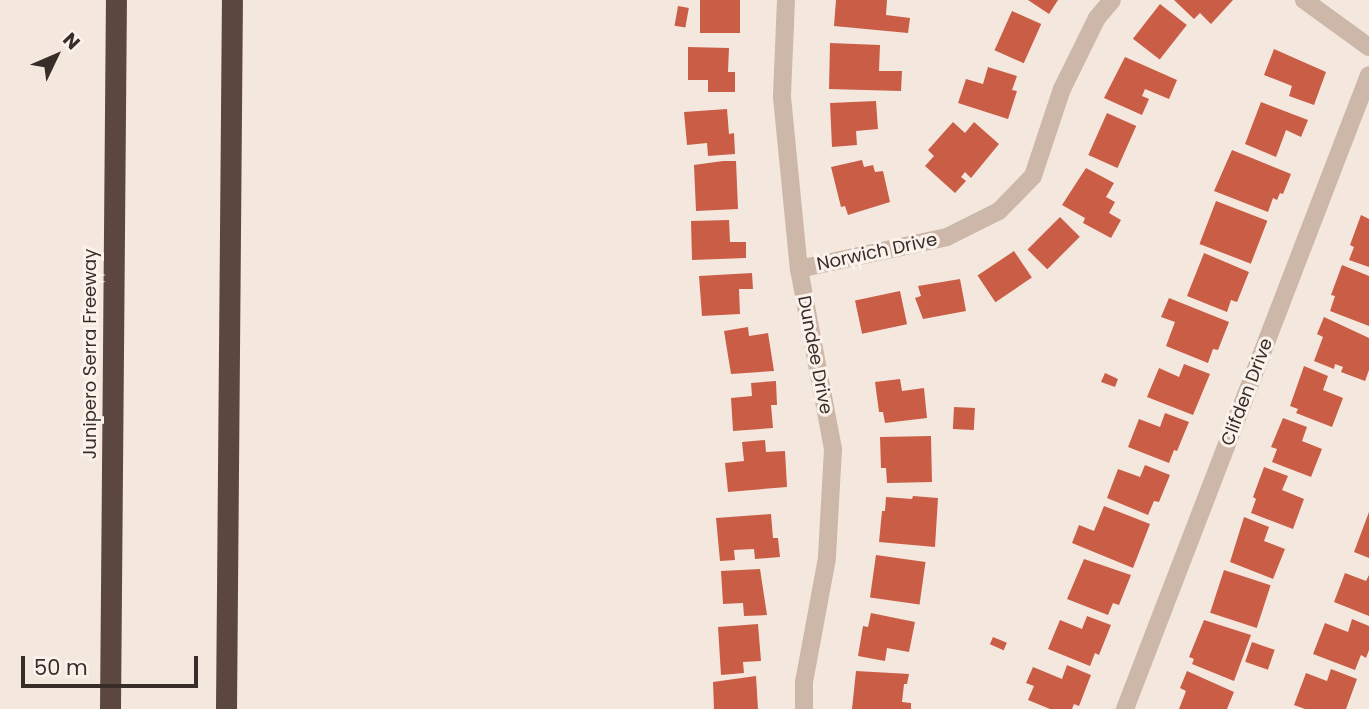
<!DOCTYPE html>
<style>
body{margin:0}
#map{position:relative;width:1369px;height:709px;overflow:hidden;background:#f4e8de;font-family:Poppins,sans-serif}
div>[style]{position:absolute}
.building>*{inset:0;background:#ca5d46;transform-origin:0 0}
.street>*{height:18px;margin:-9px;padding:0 9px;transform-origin:9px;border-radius:9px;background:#ccb7a9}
.highway>*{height:21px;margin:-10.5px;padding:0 10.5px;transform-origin:10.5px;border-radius:10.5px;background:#5b4740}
span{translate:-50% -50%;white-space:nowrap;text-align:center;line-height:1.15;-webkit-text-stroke:6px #fbf2eb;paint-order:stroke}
.street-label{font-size:18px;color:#392d29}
.north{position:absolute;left:21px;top:21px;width:70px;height:70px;-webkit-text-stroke:5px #fbf2eb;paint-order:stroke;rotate:46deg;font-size:19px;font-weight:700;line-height:28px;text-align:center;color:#392d29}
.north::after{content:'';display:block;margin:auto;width:24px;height:32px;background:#392d29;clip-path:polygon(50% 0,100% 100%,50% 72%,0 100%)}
.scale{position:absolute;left:21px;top:656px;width:177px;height:32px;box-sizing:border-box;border:4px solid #392d29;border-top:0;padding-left:9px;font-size:21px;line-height:24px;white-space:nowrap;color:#392d29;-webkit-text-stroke:5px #fbf2eb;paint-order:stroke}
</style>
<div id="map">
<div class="building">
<div style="left:700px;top:0;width:40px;height:33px"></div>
<div style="clip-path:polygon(836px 0,887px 0,886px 15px,910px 18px,908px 33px,834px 26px)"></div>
<div style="clip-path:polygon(1028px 0,1058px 0,1049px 14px)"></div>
<div style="clip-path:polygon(1174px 0,1233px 0,1211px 24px,1200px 13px,1194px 19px)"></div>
<div style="left:1160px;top:4px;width:34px;height:44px;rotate:38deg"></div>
<div style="left:678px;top:6px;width:11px;height:20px;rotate:10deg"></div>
<div style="left:1012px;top:11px;width:32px;height:43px;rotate:24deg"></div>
<div style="clip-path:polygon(830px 43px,880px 45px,879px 71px,902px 71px,901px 91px,829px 89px)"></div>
<div style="clip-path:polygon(688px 47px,729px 48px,728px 72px,735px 72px,735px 92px,708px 92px,708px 80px,688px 80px)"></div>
<div style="clip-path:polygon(1274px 49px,1326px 72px,1314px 105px,1289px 96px,1292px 86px,1264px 75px)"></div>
<div style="clip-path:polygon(1125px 57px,1177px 80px,1169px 99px,1145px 89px,1142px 96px,1149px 99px,1142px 115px,1104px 98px)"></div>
<div style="clip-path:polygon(988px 67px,1017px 76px,1012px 90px,1017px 91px,1008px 119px,958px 103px,966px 79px,983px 84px)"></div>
<div style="clip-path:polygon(876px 101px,878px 129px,856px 131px,857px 145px,832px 147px,830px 103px)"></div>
<div style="clip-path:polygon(1261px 102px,1308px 120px,1301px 137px,1286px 130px,1276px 157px,1245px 144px)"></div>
<div style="clip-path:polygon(727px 109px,729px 134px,734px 133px,735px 154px,708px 156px,707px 143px,687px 145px,684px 112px)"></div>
<div style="left:1107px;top:113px;width:32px;height:46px;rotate:24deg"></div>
<div style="clip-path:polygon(953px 122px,965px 133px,974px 122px,999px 144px,971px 178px,965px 172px,961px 177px,966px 181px,955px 193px,925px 166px,934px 156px,928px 150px)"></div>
<div style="clip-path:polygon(1232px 150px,1291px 174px,1283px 194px,1280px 193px,1277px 200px,1273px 198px,1268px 212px,1214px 191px)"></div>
<div style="clip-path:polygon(862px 160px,864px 167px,873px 165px,875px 172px,883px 171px,890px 202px,848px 215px,845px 206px,841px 207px,831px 167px)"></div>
<div style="clip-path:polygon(723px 161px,736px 161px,738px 209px,696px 211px,694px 165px)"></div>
<div style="clip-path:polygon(1086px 168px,1114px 183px,1106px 197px,1115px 202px,1109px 213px,1121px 220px,1111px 238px,1083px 223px,1085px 218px,1062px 205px)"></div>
<div style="left:1216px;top:201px;width:55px;height:46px;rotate:21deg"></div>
<div style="clip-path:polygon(1361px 215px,1369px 219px,1369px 267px,1349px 260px,1354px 247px,1350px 245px)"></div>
<div style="left:1060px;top:217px;width:28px;height:46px;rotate:45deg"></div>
<div style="clip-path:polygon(729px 220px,730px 242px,746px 242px,746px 258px,692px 260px,691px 221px)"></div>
<div style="left:1014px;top:251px;width:32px;height:44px;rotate:56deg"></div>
<div style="clip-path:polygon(1204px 253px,1249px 272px,1237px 302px,1231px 300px,1227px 312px,1187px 296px)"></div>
<div style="clip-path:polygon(1342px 265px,1369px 276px,1369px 326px,1330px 311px,1335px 296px,1331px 295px)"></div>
<div style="clip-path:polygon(752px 273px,753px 289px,739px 289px,740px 314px,702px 316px,699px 276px)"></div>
<div style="clip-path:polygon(960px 279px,966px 311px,923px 319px,915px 298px,921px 296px,918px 286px)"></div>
<div style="left:900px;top:291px;width:34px;height:46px;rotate:78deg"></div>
<div style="clip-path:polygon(1169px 298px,1229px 322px,1218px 350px,1213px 349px,1208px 363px,1166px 346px,1175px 322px,1161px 317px)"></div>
<div style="clip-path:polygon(1324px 317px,1369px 338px,1369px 370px,1365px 381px,1341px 372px,1343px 367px,1335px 364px,1334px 369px,1314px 361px,1323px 337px,1317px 334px)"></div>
<div style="clip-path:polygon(748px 327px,749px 336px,768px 333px,774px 371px,731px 374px,724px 331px)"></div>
<div style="clip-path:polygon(1184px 364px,1210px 374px,1193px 415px,1147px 397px,1159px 368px,1179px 377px)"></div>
<div style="clip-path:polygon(1304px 366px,1328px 376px,1323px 390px,1343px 398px,1332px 427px,1296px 413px,1298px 409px,1290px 406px)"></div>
<div style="clip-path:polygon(1105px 373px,1118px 379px,1115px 387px,1101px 382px)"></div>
<div style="clip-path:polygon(900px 379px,902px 391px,924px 388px,927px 418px,885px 423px,883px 412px,879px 412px,875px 382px)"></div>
<div style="clip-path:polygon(776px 381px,777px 405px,771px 405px,773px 428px,733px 431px,731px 398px,752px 396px,751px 383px)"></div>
<div style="left:954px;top:407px;width:21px;height:22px;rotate:3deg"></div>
<div style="clip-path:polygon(1165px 413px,1189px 422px,1177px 451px,1174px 450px,1169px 463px,1128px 447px,1139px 419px,1160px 427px)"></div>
<div style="clip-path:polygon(1283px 418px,1307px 427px,1302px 441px,1322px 449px,1311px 477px,1272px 462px,1277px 449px,1271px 447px)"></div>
<div style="clip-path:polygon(931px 436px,932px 482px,887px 483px,886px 468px,881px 468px,880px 437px)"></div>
<div style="clip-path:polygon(765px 440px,766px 452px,785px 451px,787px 487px,728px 492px,725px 463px,744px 461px,742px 442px)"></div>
<div style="clip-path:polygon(1145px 465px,1170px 475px,1159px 502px,1154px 501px,1148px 515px,1107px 498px,1118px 469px,1140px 477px)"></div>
<div style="clip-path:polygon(1264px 467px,1288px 476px,1282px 490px,1304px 499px,1293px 529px,1251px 513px,1256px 499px,1253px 497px)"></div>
<div style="clip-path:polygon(913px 496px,938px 498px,935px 547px,879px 542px,882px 511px,885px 511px,886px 497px,912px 499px)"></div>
<div style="clip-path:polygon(1104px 506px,1150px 524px,1133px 568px,1072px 543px,1079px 525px,1094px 531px)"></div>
<div style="clip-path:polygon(1369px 512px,1369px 558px,1354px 552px)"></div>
<div style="clip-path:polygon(771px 514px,773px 538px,778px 538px,780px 557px,755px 559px,754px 549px,734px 550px,735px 560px,720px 561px,716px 518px)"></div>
<div style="clip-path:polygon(1244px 517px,1269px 527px,1264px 541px,1285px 549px,1273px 579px,1230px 562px)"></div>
<div style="left:876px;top:555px;width:50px;height:43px;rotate:8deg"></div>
<div style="clip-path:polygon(1084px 559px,1131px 575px,1119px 605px,1113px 603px,1108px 615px,1067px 599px)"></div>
<div style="clip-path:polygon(760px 569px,767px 615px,744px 616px,743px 603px,723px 604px,721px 571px)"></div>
<div style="left:1224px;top:570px;width:49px;height:45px;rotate:18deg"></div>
<div style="clip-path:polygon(1345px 573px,1366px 581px,1369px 575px,1369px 616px,1334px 602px)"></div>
<div style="clip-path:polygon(871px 613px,915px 622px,909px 652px,887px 648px,885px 661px,858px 656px,863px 626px,868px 627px)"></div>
<div style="clip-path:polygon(1087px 616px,1111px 625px,1099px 655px,1095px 653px,1090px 666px,1048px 649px,1060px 620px,1082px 629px)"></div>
<div style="clip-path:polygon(1352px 619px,1369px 626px,1369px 650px,1366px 658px,1361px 655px,1355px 670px,1313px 654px,1325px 623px,1348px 632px)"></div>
<div style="clip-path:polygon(1204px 620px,1251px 635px,1234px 681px,1192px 664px,1194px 659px,1189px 657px)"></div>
<div style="clip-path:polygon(758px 624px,761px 661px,743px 662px,744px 673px,721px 675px,718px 627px)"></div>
<div style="left:993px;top:637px;width:15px;height:8px;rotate:23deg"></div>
<div style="left:1252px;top:642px;width:24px;height:21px;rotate:19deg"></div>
<div style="clip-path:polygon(1067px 665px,1091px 675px,1079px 706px,1074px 704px,1072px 709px,1050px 709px,1028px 700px,1034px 686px,1026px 683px,1033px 667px,1062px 679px)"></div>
<div style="clip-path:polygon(1331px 669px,1357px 679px,1346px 709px,1305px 709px,1294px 705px,1306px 673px,1327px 681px)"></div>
<div style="clip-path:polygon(856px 671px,909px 674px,907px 684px,904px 684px,902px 702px,911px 703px,911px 709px,852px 709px)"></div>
<div style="clip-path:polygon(1187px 671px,1234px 692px,1227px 709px,1179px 709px,1186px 691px,1180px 688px)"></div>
<div style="clip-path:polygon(756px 676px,758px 709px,714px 709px,713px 682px)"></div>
</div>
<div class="street">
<div style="left:786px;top:0;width:97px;rotate:92.4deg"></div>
<div style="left:782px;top:97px;width:173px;rotate:84.4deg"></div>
<div style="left:799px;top:269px;width:183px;rotate:79.3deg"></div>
<div style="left:833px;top:449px;width:109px;rotate:93.2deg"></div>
<div style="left:827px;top:558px;width:126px;rotate:100.5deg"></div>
<div style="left:804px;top:682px;width:27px;rotate:90deg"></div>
<div style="left:1304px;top:0;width:80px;rotate:35.9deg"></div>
<div style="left:799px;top:269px;width:151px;rotate:-12.2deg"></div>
<div style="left:947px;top:237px;width:58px;rotate:-26.6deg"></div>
<div style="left:999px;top:211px;width:49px;rotate:-45.8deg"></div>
<div style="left:1033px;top:176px;width:92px;rotate:-71.6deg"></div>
<div style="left:1062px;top:89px;width:79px;rotate:-63.8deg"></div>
<div style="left:1097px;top:18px;width:23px;rotate:-50deg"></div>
<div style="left:1125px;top:709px;width:679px;rotate:-68.95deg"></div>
</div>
<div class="highway">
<div style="left:110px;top:709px;width:709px;rotate:-89.52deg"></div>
<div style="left:226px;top:709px;width:709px;rotate:-89.52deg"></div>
</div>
<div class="street-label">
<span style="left:877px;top:252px;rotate:-12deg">Norwich Drive</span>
<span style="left:90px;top:354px;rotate:-90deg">Junipero Serra Freeway</span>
<span style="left:815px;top:355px;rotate:79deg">Dundee Drive</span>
<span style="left:1247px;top:392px;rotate:-69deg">Clifden Drive</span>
</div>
<div class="north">N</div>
<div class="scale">50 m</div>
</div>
